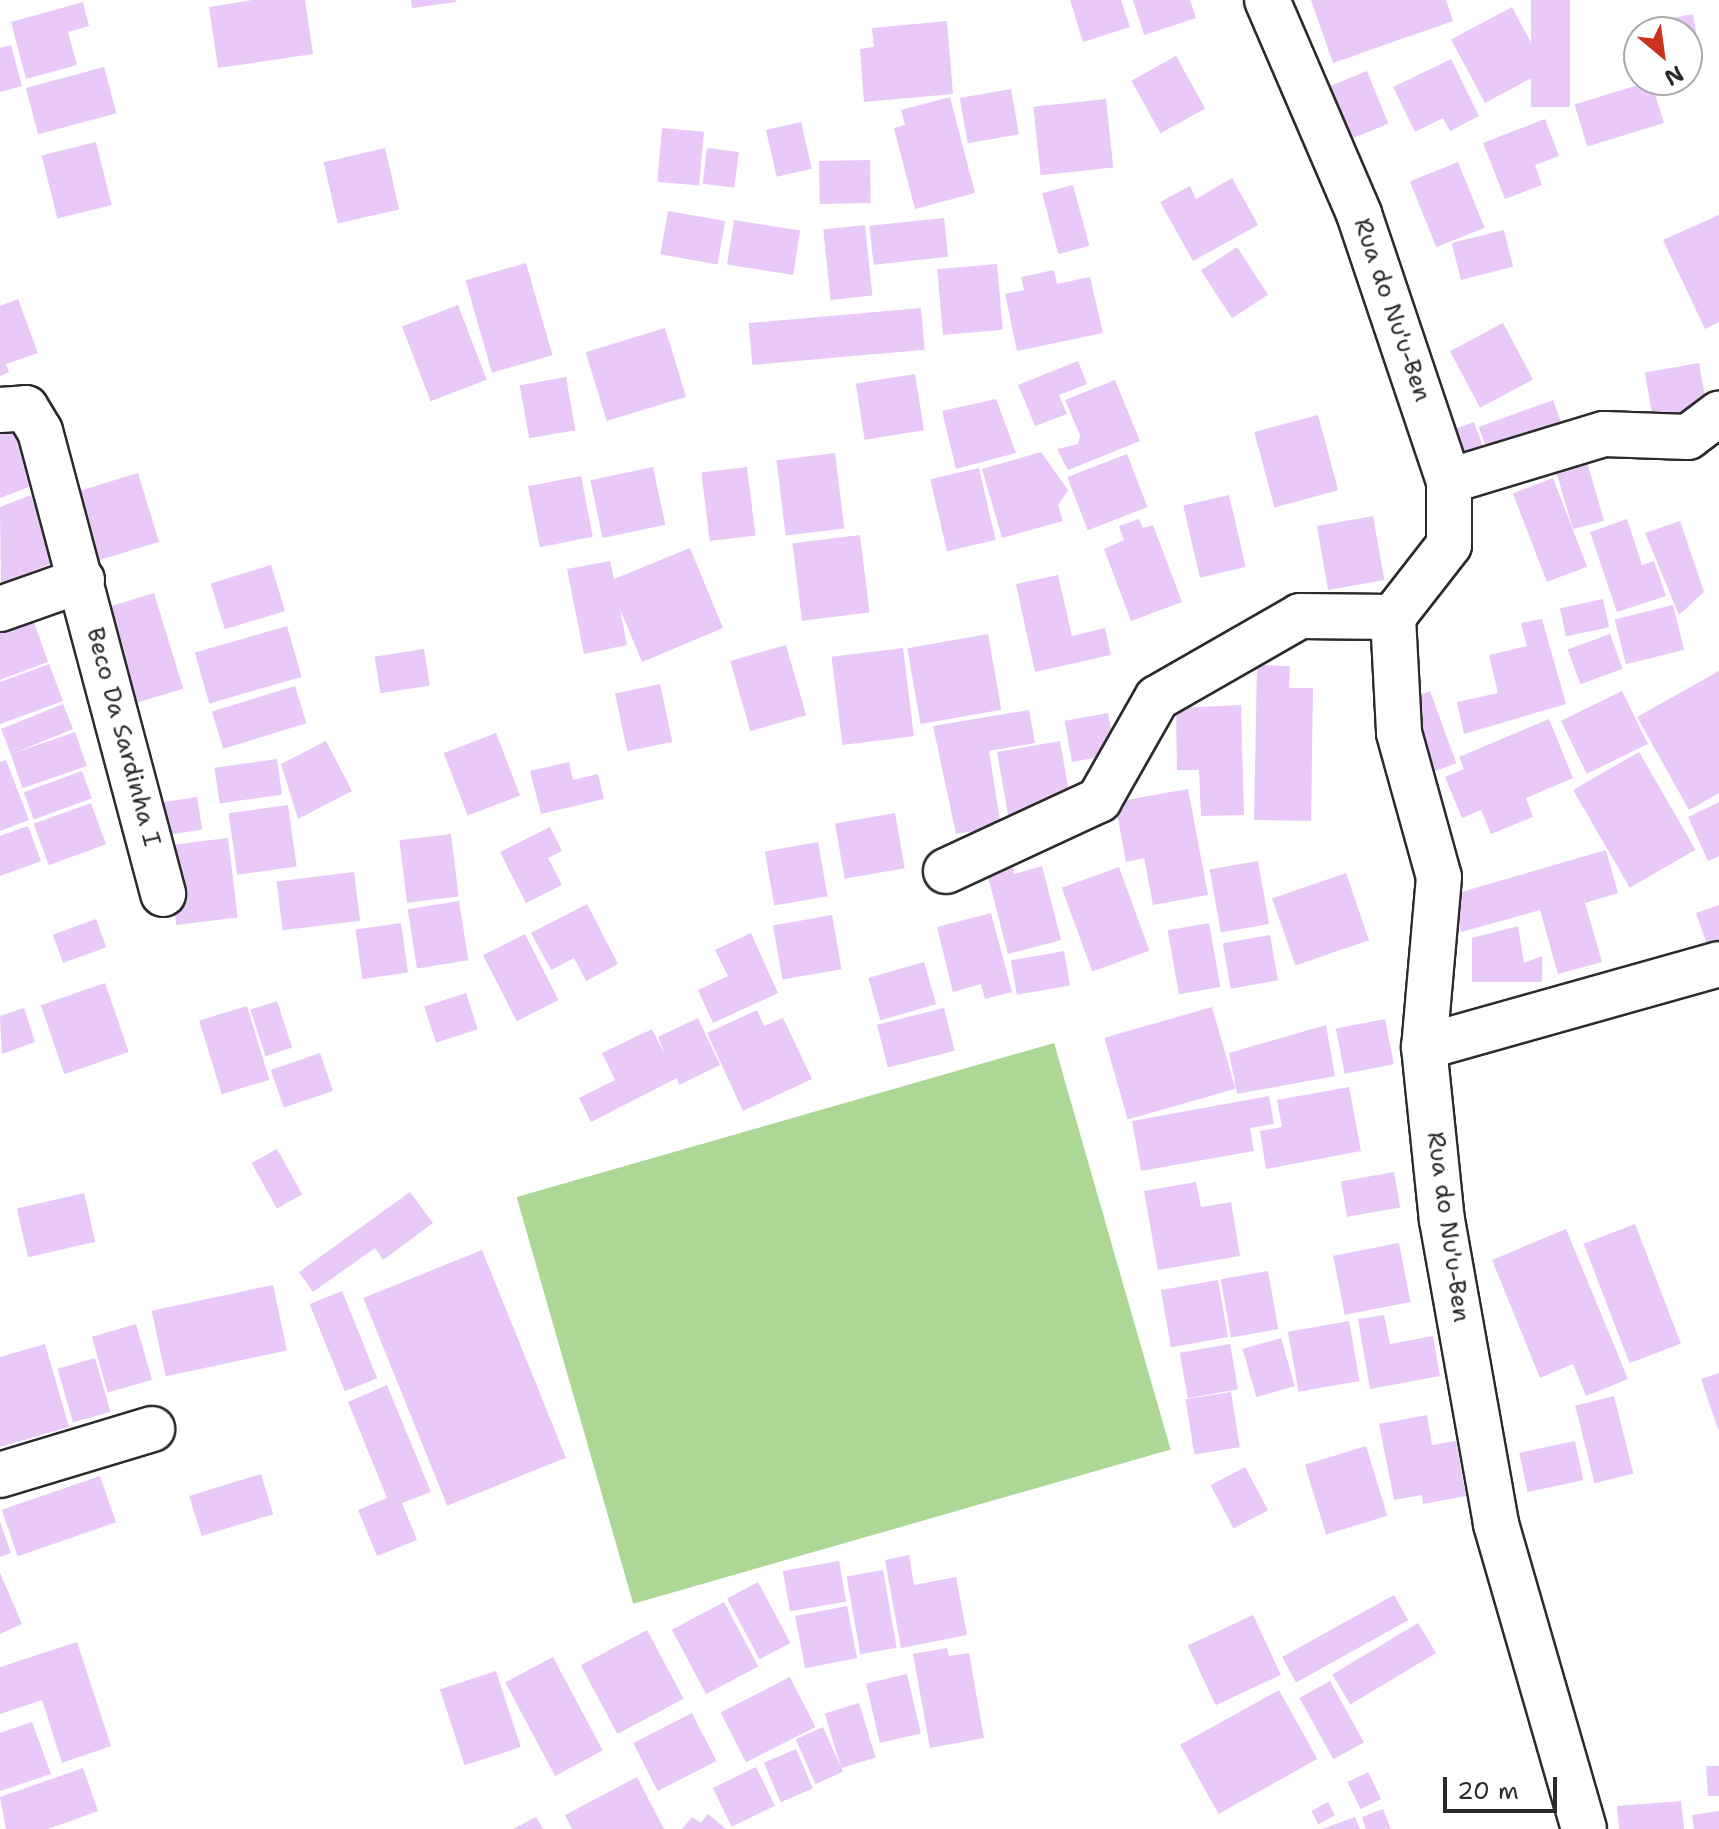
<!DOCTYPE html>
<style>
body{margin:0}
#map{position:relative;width:1719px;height:1829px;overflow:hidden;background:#fff;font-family:"Shantell Sans",sans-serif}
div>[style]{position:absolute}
.green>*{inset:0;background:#acd795;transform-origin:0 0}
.building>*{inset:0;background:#e8c9f7;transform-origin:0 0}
.roads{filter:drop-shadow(2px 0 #2b2b2b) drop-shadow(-2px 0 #2b2b2b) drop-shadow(0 2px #2b2b2b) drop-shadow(0 -2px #2b2b2b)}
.minor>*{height:44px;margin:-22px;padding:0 22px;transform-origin:22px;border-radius:22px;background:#fff}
span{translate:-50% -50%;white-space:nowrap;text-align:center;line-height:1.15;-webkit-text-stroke:8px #fff;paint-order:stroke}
.street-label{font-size:24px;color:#2b2b2b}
.north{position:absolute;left:1623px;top:16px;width:80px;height:80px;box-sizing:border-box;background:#fff;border:2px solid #aaa;border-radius:50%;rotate:151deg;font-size:22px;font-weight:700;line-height:32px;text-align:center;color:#2b2b2b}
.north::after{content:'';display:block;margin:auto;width:28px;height:36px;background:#c8321e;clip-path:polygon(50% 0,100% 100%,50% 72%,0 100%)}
.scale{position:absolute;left:1443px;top:1777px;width:114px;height:36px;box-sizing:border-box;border:4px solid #2b2b2b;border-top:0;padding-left:10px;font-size:24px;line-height:28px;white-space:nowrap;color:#2b2b2b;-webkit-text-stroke:6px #fff;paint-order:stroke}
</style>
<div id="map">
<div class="green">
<div style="left:1054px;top:1043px;width:423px;height:559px;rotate:74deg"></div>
</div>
<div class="building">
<div style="clip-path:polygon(252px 0,305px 0,313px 54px,218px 68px,209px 7px)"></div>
<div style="clip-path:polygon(411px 0,456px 0,456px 2px,412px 8px)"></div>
<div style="clip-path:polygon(1070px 0,1121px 0,1130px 27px,1083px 42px)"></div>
<div style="clip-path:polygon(1133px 0,1190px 0,1196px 18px,1144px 35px)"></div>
<div style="clip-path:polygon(1311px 0,1446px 0,1453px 21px,1333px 63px)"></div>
<div style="left:1531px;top:0;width:39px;height:107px"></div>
<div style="clip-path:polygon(83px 2px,89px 26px,68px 32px,77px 65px,26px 79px,11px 22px)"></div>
<div style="left:1512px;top:7px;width:72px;height:69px;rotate:62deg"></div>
<div style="clip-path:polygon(1693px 14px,1701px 60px,1687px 63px,1687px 32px,1657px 32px,1655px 21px)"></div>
<div style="clip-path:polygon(947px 21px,953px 94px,864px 102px,860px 49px,874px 47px,872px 28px)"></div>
<div style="clip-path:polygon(11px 45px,22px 86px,0 92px,0 48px)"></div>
<div style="left:1176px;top:56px;width:60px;height:51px;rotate:61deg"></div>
<div style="clip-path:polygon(1451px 59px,1479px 116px,1450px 131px,1443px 118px,1415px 132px,1393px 87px)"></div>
<div style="left:104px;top:67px;width:48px;height:81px;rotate:75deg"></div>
<div style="left:1367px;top:71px;width:57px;height:54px;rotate:68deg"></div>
<div style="left:1651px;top:81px;width:44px;height:80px;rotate:73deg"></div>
<div style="left:1011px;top:89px;width:46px;height:52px;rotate:80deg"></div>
<div style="clip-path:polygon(950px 97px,975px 193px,915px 209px,894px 128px,905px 125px,901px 110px)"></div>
<div style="left:1106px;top:99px;width:69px;height:73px;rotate:84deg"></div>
<div style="clip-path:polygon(1545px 119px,1559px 156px,1535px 165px,1542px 185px,1505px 199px,1483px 143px)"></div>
<div style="left:801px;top:122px;width:48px;height:36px;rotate:77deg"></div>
<div style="left:662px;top:128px;width:42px;height:54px;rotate:5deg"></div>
<div style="left:96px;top:142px;width:65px;height:56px;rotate:76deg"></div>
<div style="left:385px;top:148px;width:63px;height:63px;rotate:77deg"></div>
<div style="left:707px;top:148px;width:32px;height:36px;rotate:7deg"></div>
<div style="left:870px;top:160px;width:43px;height:51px;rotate:89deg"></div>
<div style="left:1458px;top:162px;width:71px;height:52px;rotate:68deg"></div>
<div style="clip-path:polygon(1232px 178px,1258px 225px,1193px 261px,1160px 202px,1190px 186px,1196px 199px)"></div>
<div style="left:1073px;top:185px;width:63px;height:32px;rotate:75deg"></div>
<div style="left:668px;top:211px;width:58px;height:44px;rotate:10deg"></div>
<div style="clip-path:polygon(1719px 215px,1719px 322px,1705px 329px,1663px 240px)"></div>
<div style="left:944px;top:218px;width:39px;height:75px;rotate:84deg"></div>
<div style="left:734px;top:220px;width:67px;height:45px;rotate:9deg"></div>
<div style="left:865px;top:225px;width:71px;height:42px;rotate:84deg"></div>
<div style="left:1504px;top:230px;width:38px;height:54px;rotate:76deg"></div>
<div style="left:1237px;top:247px;width:57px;height:43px;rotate:57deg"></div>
<div style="left:526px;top:263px;width:96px;height:63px;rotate:74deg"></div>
<div style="left:997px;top:264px;width:66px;height:60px;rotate:85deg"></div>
<div style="clip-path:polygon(1054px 270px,1057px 284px,1090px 277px,1103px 333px,1017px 351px,1005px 294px,1024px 290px,1021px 277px)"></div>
<div style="clip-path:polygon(18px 299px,38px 353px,6px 364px,9px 372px,0 376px,0 306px)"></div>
<div style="left:458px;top:305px;width:80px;height:60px;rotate:69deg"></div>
<div style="left:921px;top:308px;width:42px;height:173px;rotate:85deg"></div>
<div style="left:1503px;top:323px;width:64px;height:60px;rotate:62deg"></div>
<div style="left:665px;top:328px;width:72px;height:83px;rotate:73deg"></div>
<div style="clip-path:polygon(1078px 361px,1087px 384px,1059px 395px,1067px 414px,1035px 426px,1018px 385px)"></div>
<div style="left:1699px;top:363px;width:53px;height:55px;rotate:80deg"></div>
<div style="left:915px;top:374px;width:57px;height:60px;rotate:81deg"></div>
<div style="left:566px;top:377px;width:54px;height:47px;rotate:80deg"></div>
<div style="clip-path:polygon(1115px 380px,1140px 441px,1068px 470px,1057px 449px,1078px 444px,1080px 435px,1065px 400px)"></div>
<div style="clip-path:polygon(996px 399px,1016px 453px,956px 469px,942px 411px)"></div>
<div style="left:1553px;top:400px;width:38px;height:79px;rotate:70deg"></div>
<div style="left:1318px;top:415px;width:78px;height:66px;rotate:75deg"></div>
<div style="left:1474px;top:422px;width:32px;height:37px;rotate:70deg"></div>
<div style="clip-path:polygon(13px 429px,34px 485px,0 498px,0 434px)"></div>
<div style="clip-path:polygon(1583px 448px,1604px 521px,1573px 529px,1556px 471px)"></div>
<div style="clip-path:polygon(1041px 452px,1068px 490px,1058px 505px,1063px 521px,1002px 538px,982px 469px)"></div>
<div style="left:835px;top:453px;width:76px;height:59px;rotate:83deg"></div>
<div style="left:1127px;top:454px;width:57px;height:64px;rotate:69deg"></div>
<div style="left:653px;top:467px;width:59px;height:64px;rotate:78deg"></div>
<div style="left:747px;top:467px;width:69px;height:46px;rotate:83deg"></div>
<div style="left:979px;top:468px;width:74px;height:50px;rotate:77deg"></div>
<div style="left:138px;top:473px;width:72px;height:67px;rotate:73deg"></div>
<div style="left:581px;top:476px;width:62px;height:54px;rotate:79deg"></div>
<div style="left:1553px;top:478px;width:95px;height:43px;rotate:69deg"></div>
<div style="clip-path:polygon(31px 495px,56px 562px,1px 583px,0 507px)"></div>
<div style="left:1229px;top:495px;width:74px;height:47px;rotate:77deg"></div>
<div style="left:1373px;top:516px;width:65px;height:57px;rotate:80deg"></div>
<div style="clip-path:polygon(1139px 519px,1143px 528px,1153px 525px,1182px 602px,1131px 621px,1104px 549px,1124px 540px,1119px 526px)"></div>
<div style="clip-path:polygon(1627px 519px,1642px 565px,1654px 561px,1666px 596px,1617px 612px,1590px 532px)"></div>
<div style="clip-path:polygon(1680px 521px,1704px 592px,1679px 615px,1645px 533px)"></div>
<div style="left:860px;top:535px;width:78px;height:68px;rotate:83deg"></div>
<div style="clip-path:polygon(690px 548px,723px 628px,642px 662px,620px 609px,627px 645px,584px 654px,567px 569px,610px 561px,614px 579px)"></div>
<div style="left:271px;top:565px;width:48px;height:63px;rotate:73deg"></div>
<div style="clip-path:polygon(1058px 575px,1072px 636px,1105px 628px,1111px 655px,1035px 672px,1016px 584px)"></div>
<div style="left:154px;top:593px;width:100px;height:57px;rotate:73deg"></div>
<div style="left:1603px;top:599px;width:29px;height:44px;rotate:78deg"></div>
<div style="left:1673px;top:605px;width:46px;height:60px;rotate:76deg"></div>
<div style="clip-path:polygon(29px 608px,48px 662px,0 680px,0 618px)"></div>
<div style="clip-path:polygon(1542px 619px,1566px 704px,1464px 734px,1457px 702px,1498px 693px,1489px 655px,1527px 646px,1521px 623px)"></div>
<div style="left:287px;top:626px;width:53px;height:96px;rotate:74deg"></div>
<div style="left:988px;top:634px;width:77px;height:82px;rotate:80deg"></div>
<div style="left:1610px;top:634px;width:37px;height:45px;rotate:70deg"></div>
<div style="left:786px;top:645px;width:73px;height:58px;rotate:74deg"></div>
<div style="left:903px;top:648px;width:89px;height:72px;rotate:83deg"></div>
<div style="left:424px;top:649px;width:37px;height:50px;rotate:81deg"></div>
<div style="clip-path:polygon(49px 664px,63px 701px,0 724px,0 682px)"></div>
<div style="clip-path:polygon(1257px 665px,1290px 666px,1289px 688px,1313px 688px,1311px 821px,1254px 820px)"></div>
<div style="clip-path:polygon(1719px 671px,1719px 793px,1689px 810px,1637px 717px)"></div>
<div style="left:660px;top:684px;width:59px;height:46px;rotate:78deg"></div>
<div style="left:295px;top:686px;width:39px;height:87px;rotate:73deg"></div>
<div style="left:1430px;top:691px;width:77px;height:29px;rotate:70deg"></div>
<div style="left:1622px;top:691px;width:59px;height:68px;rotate:64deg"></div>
<div style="left:63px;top:704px;width:27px;height:67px;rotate:68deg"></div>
<div style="clip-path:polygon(1241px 705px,1244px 815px,1201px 816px,1199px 770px,1177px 770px,1176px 708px)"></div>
<div style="clip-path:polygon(1029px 710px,1035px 743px,989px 751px,1001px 827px,956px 834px,933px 726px)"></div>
<div style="left:1108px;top:713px;width:42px;height:44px;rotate:80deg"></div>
<div style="clip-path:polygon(1549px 719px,1573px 778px,1526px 798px,1533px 817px,1491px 834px,1481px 810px,1462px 818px,1445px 777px,1464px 769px,1459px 757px)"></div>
<div style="left:75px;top:732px;width:36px;height:68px;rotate:71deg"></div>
<div style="left:496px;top:733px;width:67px;height:56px;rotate:69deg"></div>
<div style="clip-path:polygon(326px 741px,352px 791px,298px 819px,281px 764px)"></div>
<div style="left:1060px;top:741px;width:70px;height:64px;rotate:80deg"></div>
<div style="left:1639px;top:752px;width:113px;height:76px;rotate:60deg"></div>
<div style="left:277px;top:759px;width:36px;height:63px;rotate:82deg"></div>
<div style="clip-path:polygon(6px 760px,29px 820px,0 831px,0 762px)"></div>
<div style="clip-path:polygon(569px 762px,573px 780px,598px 774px,604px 799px,541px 814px,530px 771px)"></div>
<div style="left:82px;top:771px;width:29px;height:62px;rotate:70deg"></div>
<div style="clip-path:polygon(1188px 789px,1208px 895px,1153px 905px,1144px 858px,1126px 862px,1115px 802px)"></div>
<div style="left:197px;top:797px;width:33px;height:37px;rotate:81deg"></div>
<div style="clip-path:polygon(1719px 802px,1719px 856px,1708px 861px,1688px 817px)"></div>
<div style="left:91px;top:803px;width:44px;height:61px;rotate:70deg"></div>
<div style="left:288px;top:805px;width:62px;height:60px;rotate:82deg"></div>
<div style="left:895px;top:813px;width:56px;height:61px;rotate:80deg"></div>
<div style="clip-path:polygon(28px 826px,41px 861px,0 876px,0 836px)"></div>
<div style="clip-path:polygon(550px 827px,562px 851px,548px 858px,562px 885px,526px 903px,500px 852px)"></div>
<div style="left:451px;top:834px;width:63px;height:52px;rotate:83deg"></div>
<div style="left:228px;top:838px;width:80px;height:62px;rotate:83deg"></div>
<div style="left:818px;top:842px;width:55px;height:54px;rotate:80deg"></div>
<div style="clip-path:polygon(1606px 850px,1618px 893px,1585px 903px,1602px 962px,1558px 974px,1540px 910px,1461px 932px,1451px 895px)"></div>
<div style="left:1258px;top:861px;width:64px;height:49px;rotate:80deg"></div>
<div style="clip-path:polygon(1013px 865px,1014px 874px,1042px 866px,1061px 940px,1008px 954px,987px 873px)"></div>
<div style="left:1119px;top:867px;width:89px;height:61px;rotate:70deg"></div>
<div style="left:354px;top:872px;width:49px;height:78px;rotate:83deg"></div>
<div style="left:1346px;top:873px;width:71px;height:78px;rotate:71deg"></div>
<div style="left:459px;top:901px;width:60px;height:52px;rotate:81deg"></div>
<div style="clip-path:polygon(587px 904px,618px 964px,586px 981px,574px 958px,551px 970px,531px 933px)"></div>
<div style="clip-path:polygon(1719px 905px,1719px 957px,1712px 959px,1696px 913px)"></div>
<div style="clip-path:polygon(991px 913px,1012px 992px,985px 999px,981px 984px,953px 992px,937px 927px)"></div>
<div style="left:832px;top:915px;width:55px;height:60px;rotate:80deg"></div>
<div style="left:96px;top:919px;width:30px;height:46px;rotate:70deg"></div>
<div style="left:401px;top:923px;width:50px;height:46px;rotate:82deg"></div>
<div style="left:1209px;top:923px;width:65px;height:42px;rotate:80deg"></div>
<div style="clip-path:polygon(1518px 926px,1524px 963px,1542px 956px,1542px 982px,1472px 982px,1472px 938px)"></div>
<div style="clip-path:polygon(751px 933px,778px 993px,713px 1023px,698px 990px,728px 976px,715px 950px)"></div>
<div style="left:525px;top:934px;width:74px;height:47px;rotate:63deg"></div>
<div style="left:1270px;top:935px;width:46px;height:48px;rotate:80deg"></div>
<div style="left:1064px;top:951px;width:35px;height:54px;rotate:80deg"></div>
<div style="left:924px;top:962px;width:44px;height:58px;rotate:74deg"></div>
<div style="left:105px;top:983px;width:73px;height:68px;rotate:71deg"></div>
<div style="left:466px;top:993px;width:38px;height:44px;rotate:72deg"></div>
<div style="left:277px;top:1001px;width:49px;height:28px;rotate:72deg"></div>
<div style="left:247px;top:1006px;width:77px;height:50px;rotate:73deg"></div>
<div style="left:1212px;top:1007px;width:85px;height:112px;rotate:74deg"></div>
<div style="clip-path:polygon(24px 1008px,35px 1042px,2px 1054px,0 1016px)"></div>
<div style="left:944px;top:1008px;width:44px;height:69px;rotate:76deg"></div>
<div style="clip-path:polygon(757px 1010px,764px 1026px,783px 1018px,812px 1079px,743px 1111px,707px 1033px)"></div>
<div style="clip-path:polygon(698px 1018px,720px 1065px,679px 1085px,677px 1078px,591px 1122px,579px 1098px,615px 1080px,602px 1053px,652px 1029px,666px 1057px,658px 1037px)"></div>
<div style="left:1385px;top:1019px;width:46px;height:50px;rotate:79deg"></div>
<div style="clip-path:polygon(1326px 1025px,1335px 1076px,1237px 1094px,1229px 1053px)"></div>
<div style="left:320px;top:1053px;width:40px;height:52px;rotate:71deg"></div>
<div style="clip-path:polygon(1349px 1087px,1361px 1151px,1266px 1169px,1260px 1131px,1282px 1127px,1277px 1100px)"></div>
<div style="clip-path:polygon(1269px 1096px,1274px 1124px,1250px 1128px,1254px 1151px,1141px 1171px,1132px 1121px)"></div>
<div style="left:277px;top:1149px;width:52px;height:29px;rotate:61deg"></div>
<div style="left:1394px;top:1172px;width:36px;height:54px;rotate:80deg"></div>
<div style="clip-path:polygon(1196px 1182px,1201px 1207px,1231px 1202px,1240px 1256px,1158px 1270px,1144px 1191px)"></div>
<div style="clip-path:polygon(410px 1192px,433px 1223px,383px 1260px,375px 1248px,313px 1292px,299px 1272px)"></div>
<div style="left:84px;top:1193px;width:50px;height:69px;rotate:77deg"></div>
<div style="left:1635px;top:1224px;width:128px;height:55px;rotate:69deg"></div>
<div style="clip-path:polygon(1566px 1229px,1628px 1379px,1586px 1396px,1573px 1364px,1540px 1378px,1492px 1260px)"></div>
<div style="left:1399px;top:1243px;width:60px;height:67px;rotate:79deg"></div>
<div style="left:482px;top:1250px;width:224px;height:128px;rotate:68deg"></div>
<div style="left:1268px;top:1271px;width:59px;height:48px;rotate:80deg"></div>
<div style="left:1218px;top:1280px;width:58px;height:58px;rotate:80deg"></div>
<div style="left:273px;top:1285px;width:67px;height:124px;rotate:78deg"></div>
<div style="left:342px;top:1291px;width:94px;height:35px;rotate:68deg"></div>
<div style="clip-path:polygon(1384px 1315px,1390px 1344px,1433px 1336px,1440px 1376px,1370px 1389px,1358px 1319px)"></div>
<div style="left:1349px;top:1321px;width:61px;height:62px;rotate:80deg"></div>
<div style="left:136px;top:1324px;width:58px;height:46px;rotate:74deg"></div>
<div style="left:1281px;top:1338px;width:50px;height:40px;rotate:74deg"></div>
<div style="clip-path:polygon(45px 1344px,69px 1427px,0 1447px,0 1357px)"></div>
<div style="left:1230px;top:1344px;width:46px;height:51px;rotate:80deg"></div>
<div style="left:95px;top:1358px;width:56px;height:39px;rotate:74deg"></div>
<div style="clip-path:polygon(1719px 1373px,1719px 1429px,1718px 1429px,1701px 1379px)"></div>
<div style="clip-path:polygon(387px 1385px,431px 1492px,402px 1503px,417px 1540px,377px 1556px,358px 1510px,387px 1498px,348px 1402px)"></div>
<div style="left:1231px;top:1392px;width:56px;height:46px;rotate:81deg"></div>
<div style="left:1614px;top:1396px;width:80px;height:40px;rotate:76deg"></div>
<div style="clip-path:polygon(1427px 1415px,1432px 1445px,1456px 1441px,1466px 1496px,1423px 1504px,1422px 1495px,1394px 1500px,1379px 1424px)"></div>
<div style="left:1575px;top:1441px;width:40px;height:57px;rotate:78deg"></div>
<div style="left:1366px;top:1446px;width:73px;height:64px;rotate:73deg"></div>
<div style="left:1245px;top:1467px;width:49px;height:39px;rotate:62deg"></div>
<div style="left:261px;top:1474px;width:42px;height:75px;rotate:73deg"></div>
<div style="left:100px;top:1476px;width:49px;height:104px;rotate:71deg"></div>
<div style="clip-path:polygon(0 1522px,11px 1553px,0 1557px)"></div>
<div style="clip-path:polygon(909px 1555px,914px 1585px,956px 1577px,967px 1635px,901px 1648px,885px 1560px)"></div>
<div style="left:839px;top:1561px;width:41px;height:57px;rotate:80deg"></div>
<div style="left:883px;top:1570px;width:79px;height:37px;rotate:80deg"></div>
<div style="clip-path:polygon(0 1573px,22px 1624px,0 1634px)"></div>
<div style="left:758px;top:1582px;width:69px;height:35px;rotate:62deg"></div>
<div style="left:1394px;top:1595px;width:29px;height:128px;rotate:61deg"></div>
<div style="left:724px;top:1602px;width:73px;height:59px;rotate:62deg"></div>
<div style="left:847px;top:1606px;width:53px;height:53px;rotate:79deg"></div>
<div style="left:1253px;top:1615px;width:66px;height:72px;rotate:65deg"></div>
<div style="left:1418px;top:1623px;width:35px;height:100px;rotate:59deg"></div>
<div style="left:647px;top:1630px;width:78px;height:75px;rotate:62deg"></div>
<div style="clip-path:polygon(77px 1642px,111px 1746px,62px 1763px,42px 1700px,0 1714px,0 1667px)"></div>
<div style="clip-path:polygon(947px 1648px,949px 1656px,969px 1653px,984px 1738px,930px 1748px,913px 1654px)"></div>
<div style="left:553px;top:1657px;width:106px;height:54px;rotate:62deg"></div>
<div style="left:496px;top:1671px;width:80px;height:59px;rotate:72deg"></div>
<div style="left:907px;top:1674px;width:61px;height:42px;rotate:77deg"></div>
<div style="left:790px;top:1677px;width:56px;height:78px;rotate:63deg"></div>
<div style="left:1330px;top:1681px;width:70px;height:35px;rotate:61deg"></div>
<div style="left:1279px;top:1690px;width:79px;height:113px;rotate:61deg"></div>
<div style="left:859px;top:1703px;width:57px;height:36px;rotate:73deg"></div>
<div style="left:692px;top:1713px;width:54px;height:66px;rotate:63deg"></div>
<div style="clip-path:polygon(32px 1722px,51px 1774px,0 1791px,0 1733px)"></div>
<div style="left:823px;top:1727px;width:49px;height:30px;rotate:66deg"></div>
<div style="left:796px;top:1749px;width:43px;height:35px;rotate:67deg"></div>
<div style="clip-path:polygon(1706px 1766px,1719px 1766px,1719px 1796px,1708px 1796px)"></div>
<div style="left:756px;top:1767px;width:43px;height:48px;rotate:64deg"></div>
<div style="clip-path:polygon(83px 1768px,98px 1811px,48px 1829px,6px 1829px,0 1797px)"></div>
<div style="left:1368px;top:1772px;width:30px;height:23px;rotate:64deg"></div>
<div style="clip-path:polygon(637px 1777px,664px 1829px,572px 1829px,565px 1815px)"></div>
<div style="clip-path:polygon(1681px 1801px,1684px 1829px,1619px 1829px,1617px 1806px)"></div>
<div style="left:1328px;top:1802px;width:15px;height:19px;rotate:62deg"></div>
<div style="clip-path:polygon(1383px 1809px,1391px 1829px,1366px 1829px,1362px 1817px)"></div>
<div style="clip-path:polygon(1719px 1811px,1719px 1829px,1694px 1829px,1692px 1815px)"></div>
<div style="clip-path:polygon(708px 1814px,726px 1829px,682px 1829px,692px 1817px,701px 1823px)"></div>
<div style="clip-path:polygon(536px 1817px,543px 1829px,513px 1829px)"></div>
<div style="clip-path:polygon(1355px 1817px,1360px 1829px,1322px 1829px)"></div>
</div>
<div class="roads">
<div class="minor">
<div style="left:1267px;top:0;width:233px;rotate:66.7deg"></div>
<div style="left:1359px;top:214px;width:282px;rotate:71.4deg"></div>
<div style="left:1449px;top:481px;width:64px;rotate:90deg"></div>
<div style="left:1449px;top:545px;width:91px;rotate:127.9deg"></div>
<div style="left:1393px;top:617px;width:116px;rotate:87deg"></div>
<div style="left:1399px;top:733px;width:149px;rotate:74.5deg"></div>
<div style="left:1439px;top:877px;width:171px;rotate:95deg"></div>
<div style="left:1424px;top:1047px;width:174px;rotate:84.1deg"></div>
<div style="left:1442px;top:1220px;width:309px;rotate:79.9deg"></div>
<div style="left:1496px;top:1524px;width:317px;rotate:73.9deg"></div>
<div style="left:0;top:410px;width:26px;rotate:-4deg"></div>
<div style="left:26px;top:408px;width:27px;rotate:59deg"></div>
<div style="left:40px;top:431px;width:479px;rotate:75.1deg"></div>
<div style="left:1449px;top:481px;width:162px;rotate:-16.9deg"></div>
<div style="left:1604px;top:434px;width:84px;rotate:2deg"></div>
<div style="left:1688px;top:437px;width:39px;rotate:-37deg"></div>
<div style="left:0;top:609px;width:87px;rotate:-19.5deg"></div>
<div style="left:946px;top:871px;width:169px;rotate:-24.9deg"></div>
<div style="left:1099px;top:800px;width:117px;rotate:-60.4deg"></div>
<div style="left:1157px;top:698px;width:165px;rotate:-29.8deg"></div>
<div style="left:1300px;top:616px;width:93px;rotate:0.6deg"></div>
<div style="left:1424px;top:1047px;width:306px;rotate:-15.7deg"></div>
<div style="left:0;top:1475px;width:159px;rotate:-16.8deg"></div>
</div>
</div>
<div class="street-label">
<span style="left:1392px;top:310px;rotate:71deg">Rua do Nu'u-Ben</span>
<span style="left:123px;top:737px;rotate:75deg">Beco Da Sardinha I</span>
<span style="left:1448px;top:1227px;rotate:82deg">Rua do Nu'u-Ben</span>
</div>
<div class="north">N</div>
<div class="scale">20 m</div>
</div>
